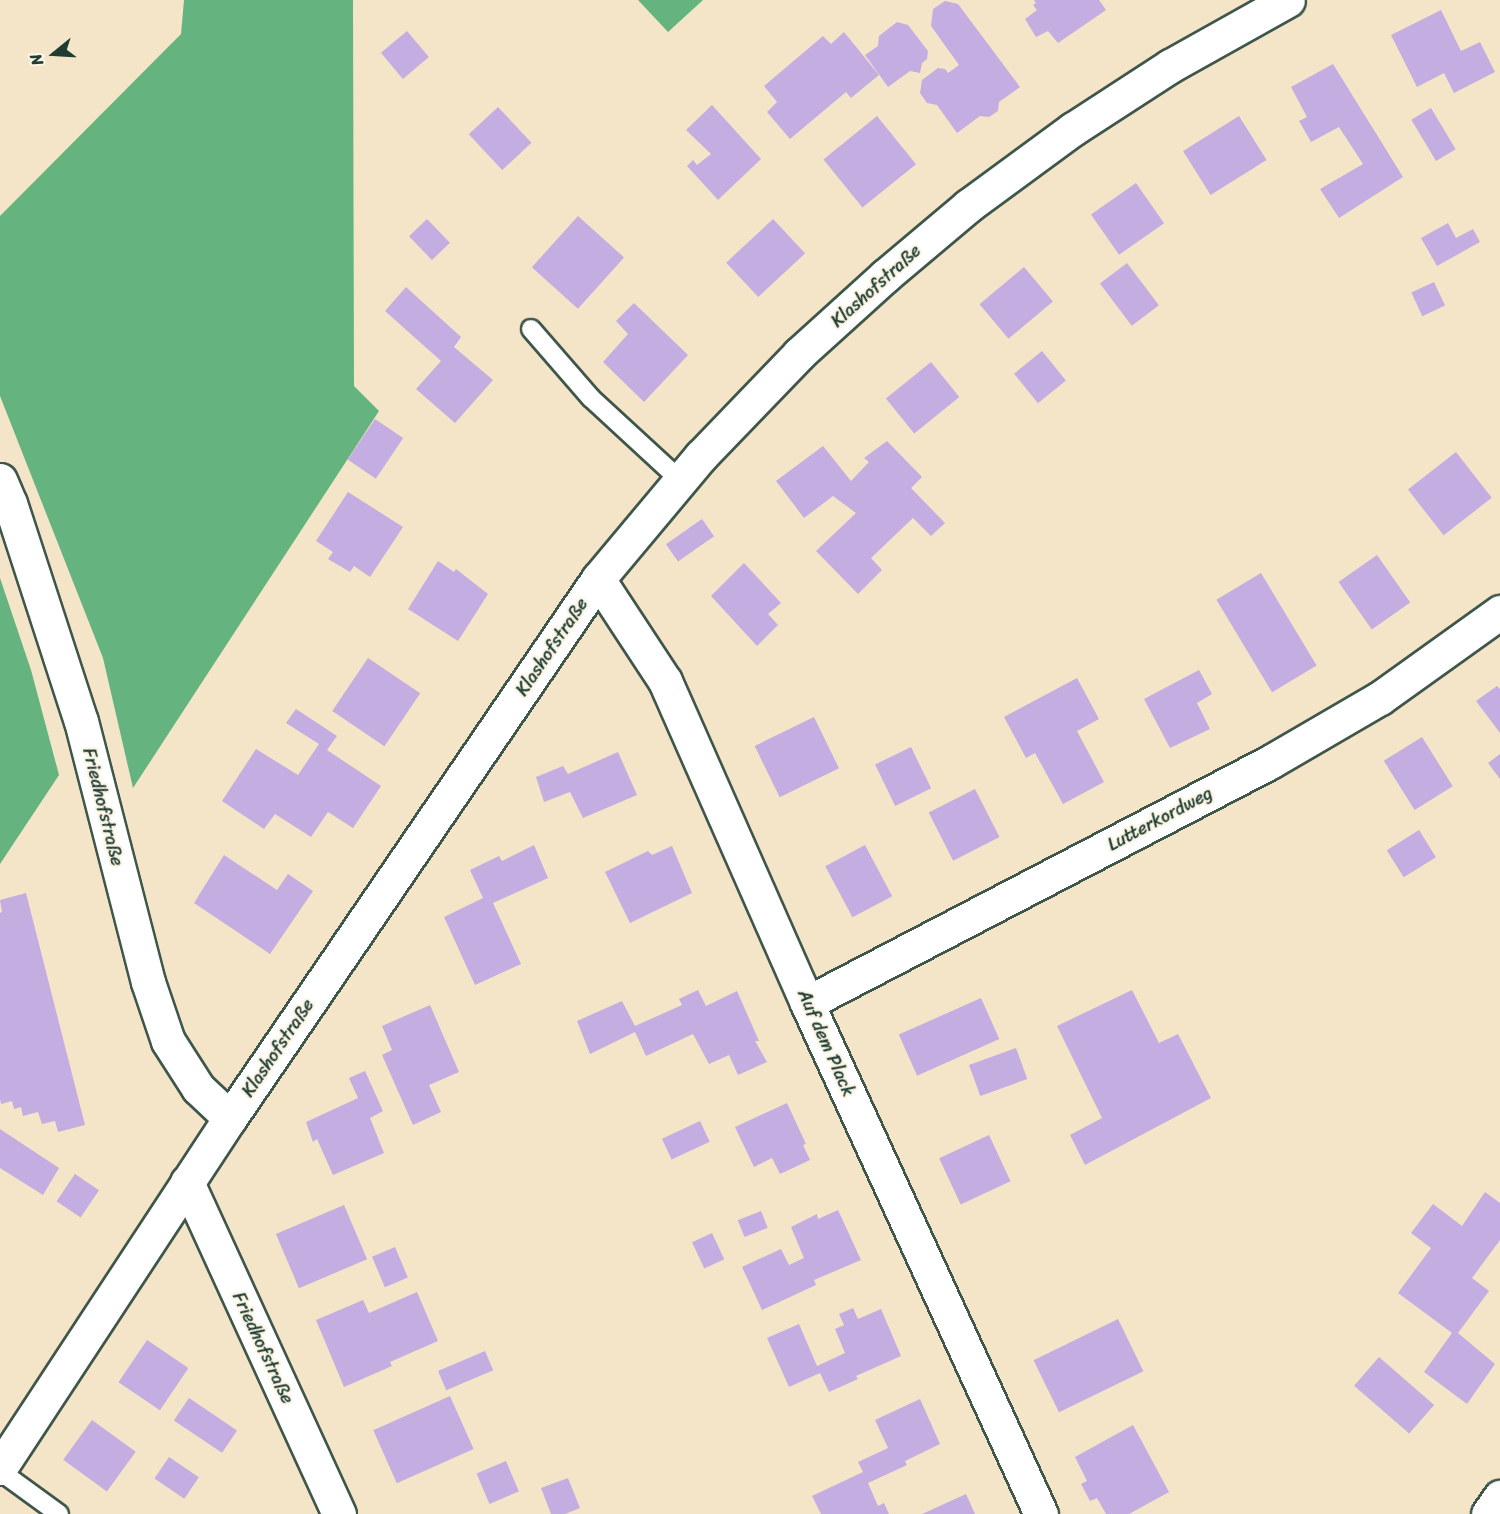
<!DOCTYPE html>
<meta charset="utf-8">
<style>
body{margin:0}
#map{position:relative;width:1500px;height:1514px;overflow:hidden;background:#f4e5c9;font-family:Sriracha,sans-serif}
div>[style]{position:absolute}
.forest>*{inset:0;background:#65b37e}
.building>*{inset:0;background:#c4ade0;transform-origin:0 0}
.roads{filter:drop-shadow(2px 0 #3f564a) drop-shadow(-2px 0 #3f564a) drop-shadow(0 2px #3f564a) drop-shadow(0 -2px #3f564a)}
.lane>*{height:18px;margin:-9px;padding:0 9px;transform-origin:9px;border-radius:9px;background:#fff}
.street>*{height:33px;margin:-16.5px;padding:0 16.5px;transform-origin:16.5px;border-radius:16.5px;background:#fff}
span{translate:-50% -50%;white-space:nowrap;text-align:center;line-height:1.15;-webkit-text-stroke:4.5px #fcf5e5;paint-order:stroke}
.street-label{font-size:18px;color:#1f3d34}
.north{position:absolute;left:24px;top:24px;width:60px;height:60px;-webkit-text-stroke:4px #fcf5e5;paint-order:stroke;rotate:252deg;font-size:16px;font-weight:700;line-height:24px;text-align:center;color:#1f3d34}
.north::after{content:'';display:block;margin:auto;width:21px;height:27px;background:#1f3d34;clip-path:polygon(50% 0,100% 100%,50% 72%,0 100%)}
</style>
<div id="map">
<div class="forest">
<div style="clip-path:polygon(184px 0,353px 0,354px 386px,379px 411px,133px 788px,103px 658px,0 396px,0 216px,181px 34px)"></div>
<div style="clip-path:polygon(638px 0,703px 0,668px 32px)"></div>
<div style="clip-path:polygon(0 578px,31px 670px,59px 775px,0 864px)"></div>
</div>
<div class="building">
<div style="clip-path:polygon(1034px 0,1099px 0,1106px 10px,1058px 43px,1048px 31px,1036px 37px,1025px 19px,1037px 10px,1033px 5px,1036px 3px)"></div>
<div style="clip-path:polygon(945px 1px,958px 4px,1020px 87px,999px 102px,998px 111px,989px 117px,980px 116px,957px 133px,937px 105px,927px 103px,920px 93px,922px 80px,938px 68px,945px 69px,948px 73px,959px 65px,931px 26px,933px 9px)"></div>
<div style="clip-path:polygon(1441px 10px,1461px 51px,1480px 42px,1495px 72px,1454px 93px,1444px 73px,1417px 87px,1391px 35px)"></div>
<div style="clip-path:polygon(897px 22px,908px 25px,928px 51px,927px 59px,922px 63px,920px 73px,910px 71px,888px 87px,865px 55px,878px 46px,879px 36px)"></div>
<div style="left:407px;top:31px;width:34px;height:34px;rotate:50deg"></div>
<div style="clip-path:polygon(844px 32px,879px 75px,851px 98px,846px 92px,790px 139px,767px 112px,777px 102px,764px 86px,823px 36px,831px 44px)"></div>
<div style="clip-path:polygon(1333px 64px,1403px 177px,1339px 218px,1320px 189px,1363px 164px,1339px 127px,1311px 142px,1299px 121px,1307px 117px,1291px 87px)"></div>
<div style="clip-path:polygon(712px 105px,761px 159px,718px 200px,687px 166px,693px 160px,697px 165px,711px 154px,686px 130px)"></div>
<div style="left:498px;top:107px;width:49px;height:40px;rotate:47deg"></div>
<div style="left:1431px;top:108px;width:48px;height:23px;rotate:59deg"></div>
<div style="left:877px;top:116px;width:62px;height:69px;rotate:51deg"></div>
<div style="left:1239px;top:116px;width:52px;height:66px;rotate:58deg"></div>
<div style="left:1136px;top:183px;width:49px;height:55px;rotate:55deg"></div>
<div style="left:578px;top:216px;width:62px;height:69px;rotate:42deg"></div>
<div style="left:427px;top:219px;width:33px;height:25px;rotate:46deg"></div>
<div style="left:773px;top:219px;width:47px;height:64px;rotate:47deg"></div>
<div style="clip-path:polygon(1448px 223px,1456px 238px,1473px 229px,1480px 242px,1437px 266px,1421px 238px)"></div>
<div style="left:1127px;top:263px;width:53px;height:34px;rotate:53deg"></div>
<div style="left:1024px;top:267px;width:45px;height:58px;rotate:50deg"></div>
<div style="left:1434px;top:282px;width:26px;height:25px;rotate:65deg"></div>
<div style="clip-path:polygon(406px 287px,461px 337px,454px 347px,493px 380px,455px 423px,416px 389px,441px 361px,385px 311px)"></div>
<div style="clip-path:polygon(634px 303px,688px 355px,644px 402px,603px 362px,628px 334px,616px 321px)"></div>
<div style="left:1042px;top:351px;width:38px;height:36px;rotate:51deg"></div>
<div style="left:931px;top:362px;width:45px;height:58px;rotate:51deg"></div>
<div style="left:375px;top:419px;width:34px;height:49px;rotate:34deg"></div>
<div style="clip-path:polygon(887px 441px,922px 477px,911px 488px,945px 523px,931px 536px,913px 518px,871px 558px,882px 570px,858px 594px,816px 551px,856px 513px,833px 496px,804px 518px,776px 481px,823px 446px,851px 481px,869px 462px,864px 458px)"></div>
<div style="left:1456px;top:452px;width:58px;height:61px;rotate:52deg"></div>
<div style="clip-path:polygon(348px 492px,403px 527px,370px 577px,354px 566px,350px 572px,328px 559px,333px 552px,316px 541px)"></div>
<div style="left:702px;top:519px;width:21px;height:44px;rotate:55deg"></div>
<div style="left:1377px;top:555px;width:58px;height:47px;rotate:55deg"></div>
<div style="clip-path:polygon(438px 561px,454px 572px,456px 569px,488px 594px,458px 641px,408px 609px)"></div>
<div style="clip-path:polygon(744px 563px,781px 603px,768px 614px,778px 625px,757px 646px,711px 596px)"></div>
<div style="left:1261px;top:573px;width:108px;height:52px;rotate:59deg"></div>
<div style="left:368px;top:658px;width:63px;height:64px;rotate:34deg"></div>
<div style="clip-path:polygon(1199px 670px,1212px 694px,1197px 703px,1210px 729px,1170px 748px,1144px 699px)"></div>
<div style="clip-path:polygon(1077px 678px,1099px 719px,1077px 731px,1104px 782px,1063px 804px,1035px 753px,1026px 758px,1004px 717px)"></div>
<div style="clip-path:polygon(1497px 686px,1500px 689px,1500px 733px,1476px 701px)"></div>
<div style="clip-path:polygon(296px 709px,337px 736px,327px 750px,381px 786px,353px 828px,328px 812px,311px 837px,275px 814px,264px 829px,222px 801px,256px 749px,298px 775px,319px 744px,286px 723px)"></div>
<div style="left:814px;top:717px;width:57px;height:66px;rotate:64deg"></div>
<div style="left:1422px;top:737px;width:58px;height:45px;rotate:58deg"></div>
<div style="left:911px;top:747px;width:46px;height:40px;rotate:64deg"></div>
<div style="clip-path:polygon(618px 752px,637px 795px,583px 818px,570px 792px,544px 802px,536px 777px,563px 766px,568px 774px)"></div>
<div style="clip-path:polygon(1500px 754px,1500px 779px,1488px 763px)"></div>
<div style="left:975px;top:789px;width:54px;height:52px;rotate:63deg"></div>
<div style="left:1419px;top:830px;width:32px;height:38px;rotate:58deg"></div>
<div style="clip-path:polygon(534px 845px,548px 878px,493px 903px,521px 964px,475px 985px,444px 917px,483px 898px,470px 870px,499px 856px,502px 861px)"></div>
<div style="left:865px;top:845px;width:58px;height:45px;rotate:62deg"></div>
<div style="clip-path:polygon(672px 846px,692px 893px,630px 923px,605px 872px,648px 851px,652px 855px)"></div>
<div style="clip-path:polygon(224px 855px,277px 890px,288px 874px,313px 891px,270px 954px,194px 903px)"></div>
<div style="clip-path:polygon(26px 893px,85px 1125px,58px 1132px,55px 1121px,42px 1124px,38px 1112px,23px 1116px,21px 1107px,14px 1109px,12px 1101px,1px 1104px,0 1099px,0 913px,2px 912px,0 900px)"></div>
<div style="clip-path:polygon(698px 990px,706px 1006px,737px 991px,759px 1041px,755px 1041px,767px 1062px,738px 1075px,729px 1055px,709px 1064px,693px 1034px,646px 1056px,635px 1032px,590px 1054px,577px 1021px,622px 1001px,635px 1026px,682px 1005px,679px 999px)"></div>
<div style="clip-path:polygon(1132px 990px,1159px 1043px,1178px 1034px,1211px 1098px,1085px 1165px,1070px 1135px,1102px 1118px,1057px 1026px)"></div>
<div style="left:981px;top:998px;width:45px;height:90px;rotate:66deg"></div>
<div style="clip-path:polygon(430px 1005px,459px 1072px,429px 1085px,441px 1112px,413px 1125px,382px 1055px,392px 1050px,382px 1026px)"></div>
<div style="left:1016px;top:1048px;width:33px;height:50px;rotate:70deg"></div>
<div style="clip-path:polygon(365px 1071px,383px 1111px,370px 1118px,384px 1153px,333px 1175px,317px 1139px,313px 1142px,306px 1122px,358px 1098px,349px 1078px)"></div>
<div style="clip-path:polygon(787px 1103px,806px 1144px,803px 1145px,810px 1160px,780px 1174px,772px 1158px,754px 1167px,735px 1127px)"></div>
<div style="left:700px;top:1121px;width:23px;height:42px;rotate:65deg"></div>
<div style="clip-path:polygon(0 1129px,59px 1168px,43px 1195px,0 1168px)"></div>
<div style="left:989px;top:1135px;width:51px;height:55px;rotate:65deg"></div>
<div style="left:75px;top:1174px;width:29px;height:33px;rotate:34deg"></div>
<div style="clip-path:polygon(1485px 1192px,1500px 1203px,1500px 1240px,1472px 1278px,1489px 1291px,1458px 1333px,1495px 1364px,1467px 1404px,1424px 1372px,1452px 1333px,1398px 1293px,1431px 1248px,1411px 1233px,1433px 1204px,1462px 1226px)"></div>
<div style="left:344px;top:1205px;width:59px;height:74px;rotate:67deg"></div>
<div style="clip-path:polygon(838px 1210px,861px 1260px,814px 1280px,816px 1285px,762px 1310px,742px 1267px,781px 1249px,789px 1265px,804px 1258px,791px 1227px,817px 1214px,818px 1219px)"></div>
<div style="left:761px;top:1211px;width:18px;height:25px;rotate:68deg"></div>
<div style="left:712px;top:1233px;width:29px;height:22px;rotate:65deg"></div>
<div style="left:395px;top:1247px;width:33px;height:25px;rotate:67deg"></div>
<div style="clip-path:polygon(417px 1292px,438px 1341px,390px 1362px,392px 1366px,344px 1387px,316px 1320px,363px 1300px,369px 1313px)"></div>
<div style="clip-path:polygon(853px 1308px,858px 1319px,881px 1309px,901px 1356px,856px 1376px,858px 1379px,829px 1392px,820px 1373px,789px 1387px,767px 1338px,799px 1324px,817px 1366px,845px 1353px,835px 1329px,844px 1325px,839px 1314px)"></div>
<div style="left:1118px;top:1319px;width:58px;height:94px;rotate:64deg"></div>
<div style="left:147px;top:1340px;width:50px;height:51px;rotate:34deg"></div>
<div style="left:485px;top:1351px;width:21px;height:51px;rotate:67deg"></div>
<div style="left:1379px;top:1357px;width:73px;height:38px;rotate:41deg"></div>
<div style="left:450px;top:1396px;width:58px;height:84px;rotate:66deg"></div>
<div style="left:189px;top:1398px;width:58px;height:27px;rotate:34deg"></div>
<div style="clip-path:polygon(920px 1399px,940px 1444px,905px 1461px,907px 1465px,868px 1483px,878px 1506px,884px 1503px,889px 1514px,821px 1514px,812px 1496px,863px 1472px,858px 1462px,888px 1448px,875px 1420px)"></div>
<div style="left:92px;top:1420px;width:54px;height:49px;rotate:36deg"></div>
<div style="clip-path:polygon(1133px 1425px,1169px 1492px,1129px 1514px,1106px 1514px,1097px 1498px,1090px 1501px,1081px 1484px,1087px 1481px,1075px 1457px)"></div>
<div style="left:169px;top:1457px;width:36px;height:26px;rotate:34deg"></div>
<div style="left:506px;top:1461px;width:33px;height:32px;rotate:67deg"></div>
<div style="clip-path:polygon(568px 1478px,580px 1508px,565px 1514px,551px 1514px,541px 1488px)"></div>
<div style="clip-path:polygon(966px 1494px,975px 1514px,922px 1514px)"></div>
</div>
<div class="roads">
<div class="lane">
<div style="left:531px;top:329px;width:91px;rotate:49deg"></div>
<div style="left:591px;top:398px;width:122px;rotate:42.7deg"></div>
<div style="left:0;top:1471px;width:73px;rotate:36.1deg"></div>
</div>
<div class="street">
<div style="left:0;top:480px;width:25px;rotate:67deg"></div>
<div style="left:10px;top:503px;width:229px;rotate:72deg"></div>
<div style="left:81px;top:721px;width:269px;rotate:75.6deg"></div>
<div style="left:148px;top:982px;width:62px;rotate:71.3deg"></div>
<div style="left:168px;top:1041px;width:56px;rotate:57.4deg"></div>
<div style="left:198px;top:1088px;width:44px;rotate:43.2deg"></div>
<div style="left:598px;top:579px;width:122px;rotate:56.7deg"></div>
<div style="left:665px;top:681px;width:352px;rotate:66.2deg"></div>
<div style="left:807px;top:1003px;width:562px;rotate:65.4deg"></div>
<div style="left:807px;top:1003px;width:522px;rotate:-27.5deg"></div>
<div style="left:1270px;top:762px;width:127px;rotate:-30.2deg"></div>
<div style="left:1380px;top:698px;width:148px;rotate:-35.6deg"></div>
<div style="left:187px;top:1182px;width:365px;rotate:65.4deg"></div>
<div style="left:0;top:1468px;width:419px;rotate:-56.7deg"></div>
<div style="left:230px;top:1118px;width:653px;rotate:-55.68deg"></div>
<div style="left:598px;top:579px;width:160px;rotate:-50.1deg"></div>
<div style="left:701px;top:456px;width:141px;rotate:-46.1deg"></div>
<div style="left:799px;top:354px;width:116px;rotate:-42.2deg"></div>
<div style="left:885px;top:276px;width:109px;rotate:-40.1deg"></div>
<div style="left:968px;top:206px;width:130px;rotate:-36.3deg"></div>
<div style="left:1073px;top:129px;width:116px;rotate:-33deg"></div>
<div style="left:1170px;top:66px;width:135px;rotate:-29.2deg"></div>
<div style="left:1488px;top:1514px;width:21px;rotate:-55deg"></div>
</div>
</div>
<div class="street-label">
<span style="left:876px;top:286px;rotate:-42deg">Klashofstraße</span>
<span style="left:552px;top:647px;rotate:-56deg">Klashofstraße</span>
<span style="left:103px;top:807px;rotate:76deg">Friedhofstraße</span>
<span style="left:1160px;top:819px;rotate:-28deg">Lutterkordweg</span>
<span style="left:826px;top:1043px;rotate:66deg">Auf dem Plack</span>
<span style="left:278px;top:1048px;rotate:-56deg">Klashofstraße</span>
<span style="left:263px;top:1348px;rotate:65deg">Friedhofstraße</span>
</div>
<div class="north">N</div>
</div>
